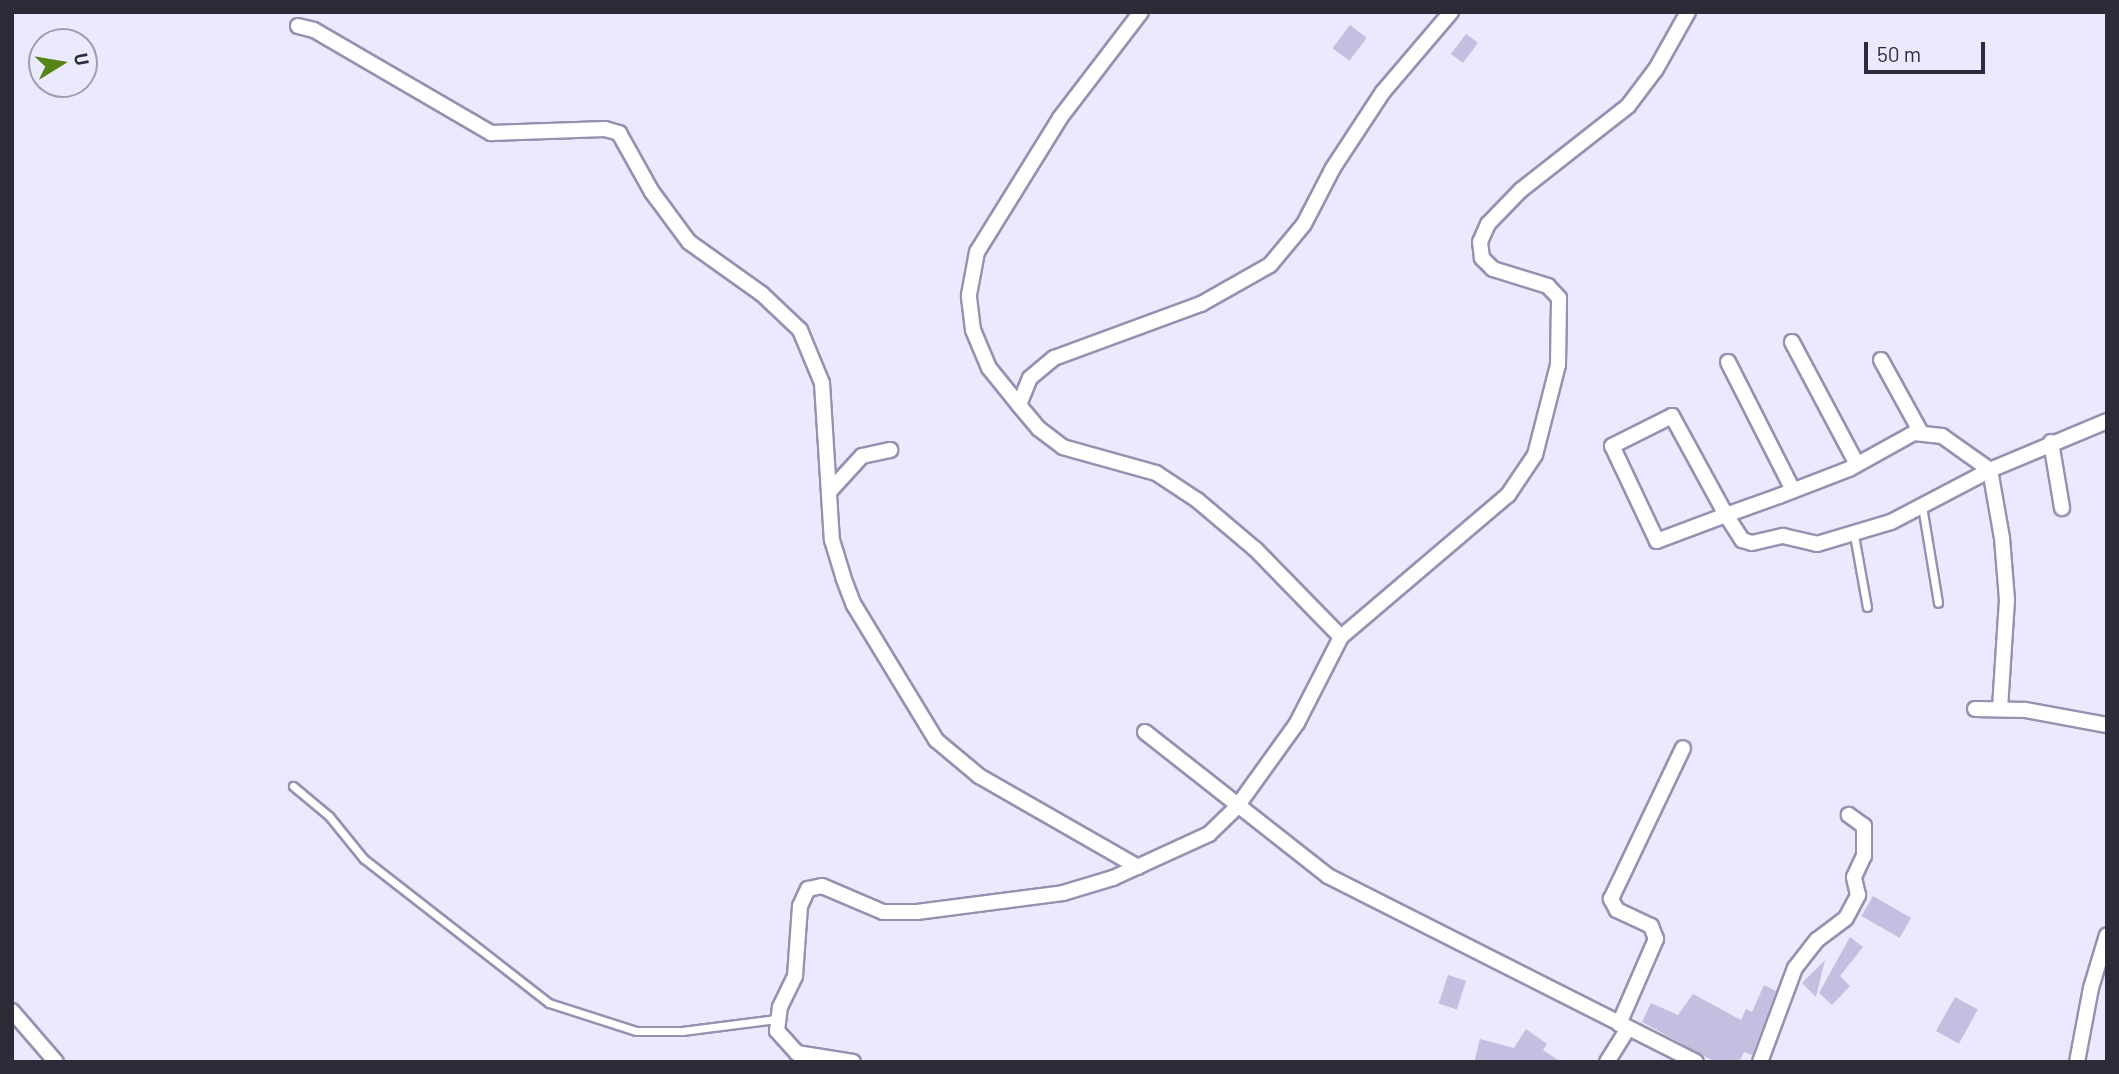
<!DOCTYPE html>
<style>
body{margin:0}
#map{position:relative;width:2119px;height:1074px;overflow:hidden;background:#eae9fd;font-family:Barlow,sans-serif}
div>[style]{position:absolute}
.building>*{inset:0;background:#c3bfe0;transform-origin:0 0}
.roads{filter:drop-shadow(2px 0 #9592b1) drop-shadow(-2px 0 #9592b1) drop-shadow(0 2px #9592b1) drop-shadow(0 -2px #9592b1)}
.lane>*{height:7px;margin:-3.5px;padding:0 3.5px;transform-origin:3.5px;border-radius:3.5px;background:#fff}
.street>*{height:14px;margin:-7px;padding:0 7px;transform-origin:7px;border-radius:7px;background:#fff}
span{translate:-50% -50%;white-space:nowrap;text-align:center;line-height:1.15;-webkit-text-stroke:5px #eae9fd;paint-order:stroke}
.frame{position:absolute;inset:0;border:14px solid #2c2b37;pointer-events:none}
.north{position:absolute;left:28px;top:28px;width:70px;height:70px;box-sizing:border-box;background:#eae9fd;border:2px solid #9e9dae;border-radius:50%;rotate:79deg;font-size:19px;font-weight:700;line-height:28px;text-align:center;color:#2c2b37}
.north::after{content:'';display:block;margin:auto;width:24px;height:32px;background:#568414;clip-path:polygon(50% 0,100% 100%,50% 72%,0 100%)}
.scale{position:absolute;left:1864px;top:42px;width:121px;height:32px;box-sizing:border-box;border:4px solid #2c2b37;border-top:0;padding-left:9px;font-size:21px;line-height:24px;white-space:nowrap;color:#2c2b37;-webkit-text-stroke:5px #eae9fd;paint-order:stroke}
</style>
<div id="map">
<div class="building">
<div style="left:1350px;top:25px;width:21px;height:29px;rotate:37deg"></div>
<div style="left:1466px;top:34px;width:15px;height:25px;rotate:37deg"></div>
<div style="left:1873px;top:896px;width:44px;height:23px;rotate:30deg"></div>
<div style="clip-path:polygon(1850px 937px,1863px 947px,1840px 976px,1850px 986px,1832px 1005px,1819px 993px)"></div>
<div style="clip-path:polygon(1825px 960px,1816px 997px,1802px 983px)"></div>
<div style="left:1448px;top:975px;width:19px;height:30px;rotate:18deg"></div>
<div style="clip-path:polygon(1764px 985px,1776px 991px,1752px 1055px,1744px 1052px,1739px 1062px,1715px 1062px,1642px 1022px,1651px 1003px,1678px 1015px,1693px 994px,1741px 1020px,1746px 1009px,1752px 1012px)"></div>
<div style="left:1955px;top:997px;width:26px;height:39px;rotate:29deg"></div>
<div style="clip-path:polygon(1526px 1029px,1547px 1044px,1543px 1050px,1561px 1062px,1474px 1062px,1480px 1039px,1514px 1048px)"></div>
</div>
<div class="roads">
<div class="lane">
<div style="left:1922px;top:506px;width:98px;rotate:80.6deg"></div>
<div style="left:1854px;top:535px;width:73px;rotate:79.8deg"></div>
<div style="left:293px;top:786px;width:47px;rotate:39.8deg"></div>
<div style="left:329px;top:816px;width:55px;rotate:50.9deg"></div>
<div style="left:364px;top:859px;width:234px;rotate:37.9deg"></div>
<div style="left:549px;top:1003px;width:91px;rotate:17.8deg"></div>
<div style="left:636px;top:1031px;width:46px"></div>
<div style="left:682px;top:1031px;width:95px;rotate:-7.3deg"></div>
</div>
<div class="street">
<div style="left:298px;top:26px;width:16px;rotate:14deg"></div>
<div style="left:314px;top:30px;width:205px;rotate:30.2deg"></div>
<div style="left:491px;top:133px;width:114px;rotate:-2deg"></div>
<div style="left:605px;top:129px;width:15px;rotate:16deg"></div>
<div style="left:619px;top:133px;width:68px;rotate:60.8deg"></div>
<div style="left:652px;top:192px;width:62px;rotate:53.5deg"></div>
<div style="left:689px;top:242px;width:90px;rotate:35.5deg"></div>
<div style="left:762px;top:294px;width:52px;rotate:43.5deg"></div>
<div style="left:800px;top:330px;width:57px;rotate:67.5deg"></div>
<div style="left:822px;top:383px;width:157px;rotate:86.4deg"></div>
<div style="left:832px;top:540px;width:39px;rotate:73deg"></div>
<div style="left:843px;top:577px;width:30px;rotate:69deg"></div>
<div style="left:854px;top:605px;width:158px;rotate:58.7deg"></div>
<div style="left:936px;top:740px;width:56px;rotate:39.9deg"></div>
<div style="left:979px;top:776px;width:183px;rotate:29.8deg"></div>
<div style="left:1792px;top:342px;width:138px;rotate:62deg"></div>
<div style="left:1881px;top:360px;width:81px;rotate:61.2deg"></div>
<div style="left:1728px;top:362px;width:144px;rotate:63.1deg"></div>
<div style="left:1019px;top:405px;width:48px;rotate:-129deg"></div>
<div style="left:989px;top:368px;width:41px;rotate:-112.8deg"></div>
<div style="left:973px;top:330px;width:35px;rotate:-97deg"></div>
<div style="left:969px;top:295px;width:44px;rotate:-79.5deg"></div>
<div style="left:977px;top:252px;width:158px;rotate:-58.2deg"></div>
<div style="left:1060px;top:118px;width:133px;rotate:-52.6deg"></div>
<div style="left:2051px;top:442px;width:67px;rotate:80.5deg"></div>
<div style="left:829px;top:492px;width:49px;rotate:-47.5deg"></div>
<div style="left:862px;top:456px;width:29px;rotate:-12deg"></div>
<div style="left:1341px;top:637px;width:219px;rotate:-40.4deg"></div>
<div style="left:1508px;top:495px;width:48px;rotate:-56deg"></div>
<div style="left:1535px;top:455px;width:93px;rotate:-75.7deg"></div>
<div style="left:1558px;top:365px;width:67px;rotate:-89.1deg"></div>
<div style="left:1559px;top:298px;width:16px;rotate:-133deg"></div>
<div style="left:1548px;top:286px;width:58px;rotate:-162.8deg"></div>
<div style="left:1493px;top:269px;width:16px;rotate:-135deg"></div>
<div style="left:1482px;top:258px;width:16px;rotate:-97deg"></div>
<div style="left:1480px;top:242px;width:20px;rotate:-66deg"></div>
<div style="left:1488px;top:224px;width:47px;rotate:-45.9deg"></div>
<div style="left:1521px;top:190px;width:136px;rotate:-38.1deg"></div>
<div style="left:1628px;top:106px;width:46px;rotate:-52.9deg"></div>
<div style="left:1656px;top:69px;width:65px;rotate:-60.7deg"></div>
<div style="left:2000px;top:708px;width:108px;rotate:-86.3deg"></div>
<div style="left:2007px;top:600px;width:62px;rotate:-94.6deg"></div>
<div style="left:2002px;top:538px;width:69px;rotate:-100deg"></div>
<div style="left:1990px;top:470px;width:59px;rotate:-144.7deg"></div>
<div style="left:1942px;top:436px;width:28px;rotate:-174deg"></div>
<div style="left:1914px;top:433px;width:74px;rotate:151deg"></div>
<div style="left:1849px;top:469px;width:75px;rotate:158.9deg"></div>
<div style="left:1779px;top:496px;width:56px;rotate:160.3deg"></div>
<div style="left:1726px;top:515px;width:74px;rotate:159.4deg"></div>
<div style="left:1657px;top:541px;width:105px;rotate:-115.3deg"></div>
<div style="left:1612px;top:446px;width:67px;rotate:-26.6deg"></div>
<div style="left:1672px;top:416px;width:113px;rotate:61.4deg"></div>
<div style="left:1726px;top:515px;width:30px;rotate:57deg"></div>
<div style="left:1742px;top:540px;width:10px;rotate:17deg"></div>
<div style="left:1752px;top:543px;width:32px;rotate:-13deg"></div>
<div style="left:1783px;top:536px;width:35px;rotate:13deg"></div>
<div style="left:1817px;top:544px;width:77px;rotate:-16.6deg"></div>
<div style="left:1891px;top:522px;width:112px;rotate:-27.7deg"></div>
<div style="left:1990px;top:470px;width:127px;rotate:-22.7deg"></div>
<div style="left:1975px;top:709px;width:50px;rotate:1.1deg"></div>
<div style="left:2025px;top:710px;width:83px;rotate:10.4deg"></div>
<div style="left:1145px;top:732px;width:233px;rotate:38.2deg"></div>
<div style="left:1328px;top:876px;width:412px;rotate:26.8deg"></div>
<div style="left:12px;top:1011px;width:67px;rotate:49.2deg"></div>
<div style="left:1619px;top:1024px;width:93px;rotate:-66.5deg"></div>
<div style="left:1656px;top:939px;width:14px;rotate:-111deg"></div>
<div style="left:1651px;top:926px;width:38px;rotate:-155deg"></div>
<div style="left:1617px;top:910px;width:13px;rotate:-119deg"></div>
<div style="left:1611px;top:899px;width:167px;rotate:-64.5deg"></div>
<div style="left:853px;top:1062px;width:57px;rotate:-170.9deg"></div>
<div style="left:797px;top:1053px;width:30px;rotate:-132deg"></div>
<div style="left:777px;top:1031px;width:24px;rotate:-83deg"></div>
<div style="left:780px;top:1007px;width:34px;rotate:-64deg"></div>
<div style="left:795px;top:976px;width:70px;rotate:-85.9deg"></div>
<div style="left:800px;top:906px;width:19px;rotate:-65deg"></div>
<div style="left:808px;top:889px;width:14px;rotate:-12deg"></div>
<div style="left:822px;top:886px;width:66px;rotate:23.1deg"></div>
<div style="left:883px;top:912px;width:34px"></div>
<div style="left:917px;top:912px;width:147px;rotate:-7.4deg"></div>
<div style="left:1063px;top:893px;width:52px;rotate:-16.7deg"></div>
<div style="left:1113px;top:878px;width:106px;rotate:-24.6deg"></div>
<div style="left:1209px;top:834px;width:37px;rotate:-44deg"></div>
<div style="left:1236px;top:808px;width:105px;rotate:-54.3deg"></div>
<div style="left:1297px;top:723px;width:97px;rotate:-62.9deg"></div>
<div style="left:1341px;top:637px;width:123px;rotate:-134.3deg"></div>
<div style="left:1255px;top:549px;width:76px;rotate:-139.8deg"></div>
<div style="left:1197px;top:500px;width:49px;rotate:-146.6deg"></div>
<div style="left:1156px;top:473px;width:97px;rotate:-164.4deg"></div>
<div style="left:1063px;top:447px;width:30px;rotate:-143deg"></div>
<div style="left:1039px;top:429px;width:31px;rotate:-130deg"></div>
<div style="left:1019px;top:405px;width:29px;rotate:-68deg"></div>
<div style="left:1030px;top:378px;width:31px;rotate:-40deg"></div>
<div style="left:1054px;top:358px;width:157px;rotate:-20.2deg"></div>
<div style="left:1201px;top:304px;width:79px;rotate:-29.5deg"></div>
<div style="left:1270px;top:265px;width:53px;rotate:-50.3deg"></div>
<div style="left:1304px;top:224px;width:63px;rotate:-62.6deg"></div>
<div style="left:1333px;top:168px;width:91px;rotate:-56.7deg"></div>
<div style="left:1383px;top:92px;width:105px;rotate:-49.6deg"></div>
<div style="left:1607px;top:1062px;width:39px;rotate:-58deg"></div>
<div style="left:1760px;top:1062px;width:100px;rotate:-69.6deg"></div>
<div style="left:1795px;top:968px;width:36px;rotate:-52deg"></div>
<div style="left:1817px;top:940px;width:36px;rotate:-37deg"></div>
<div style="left:1846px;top:918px;width:26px;rotate:-62deg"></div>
<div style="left:1858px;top:895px;width:18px;rotate:-103deg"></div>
<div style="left:1854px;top:877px;width:23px;rotate:-65deg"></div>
<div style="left:1864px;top:856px;width:30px;rotate:-90deg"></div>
<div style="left:1864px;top:826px;width:19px;rotate:-144deg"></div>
<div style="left:2077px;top:1062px;width:75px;rotate:-79.3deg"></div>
<div style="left:2091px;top:988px;width:55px;rotate:-73.2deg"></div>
</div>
</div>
<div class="frame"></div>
<div class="north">U</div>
<div class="scale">50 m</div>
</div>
